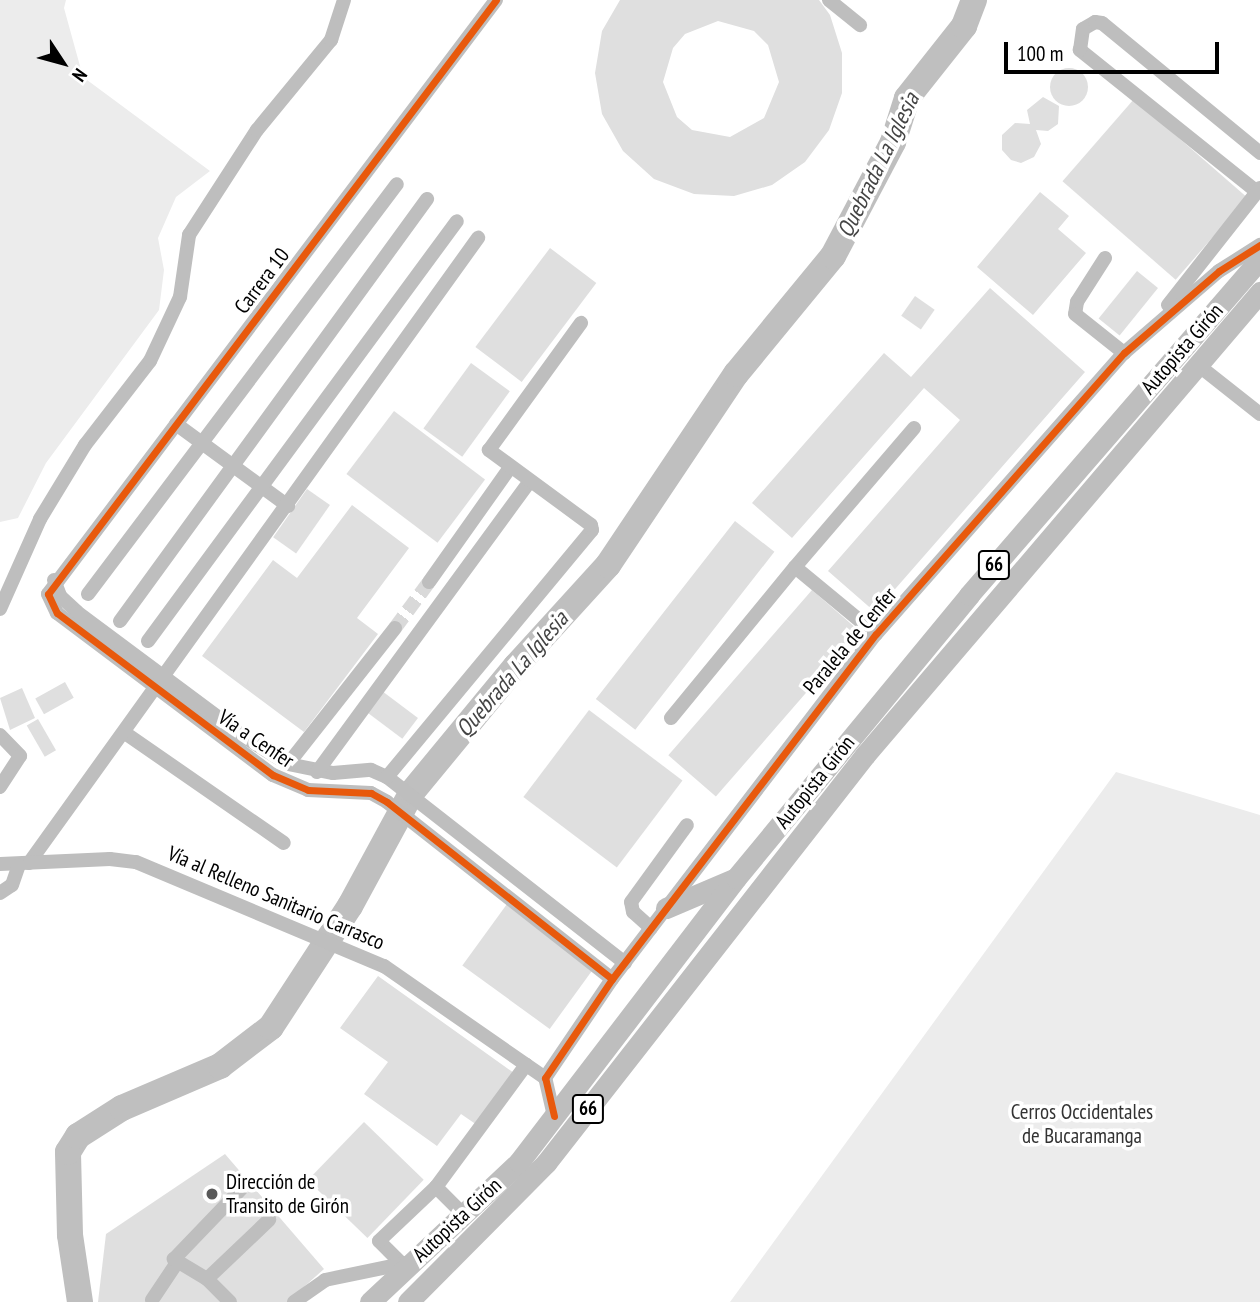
<!DOCTYPE html>
<meta charset="utf-8">
<style>
body{margin:0}
#map{position:relative;width:1260px;height:1302px;overflow:hidden;background:#fff;font-family:"PT Sans Narrow",sans-serif}
div>[style]{position:absolute}
.green>*{inset:0;background:#ececec}
.river>*{height:26px;margin:-13px;padding:0 13px;transform-origin:13px;border-radius:13px;background:#bfbfbf}
.building>*{inset:0;background:#dfdfdf;transform-origin:0 0}
.round{border-radius:50%}
.minor-tunnel>*{height:14px;margin-top:-7px;transform-origin:0;background:repeating-linear-gradient(90deg,#d9d9d9 0 14px,transparent 0 21px)}
.minor>*{height:14px;margin:-7px;padding:0 7px;transform-origin:7px;border-radius:7px;background:#bebebe}
.highway>*{height:21px;margin:-10.5px;padding:0 10.5px;transform-origin:10.5px;border-radius:10.5px;background:#bebebe}
.cycleway>*{height:7px;margin:-3.5px;padding:0 3.5px;transform-origin:3.5px;border-radius:3.5px;background:#e8590c}
.dots>*{width:19px;height:19px;translate:-50% -50%;box-sizing:border-box;border:4px solid #fff;border-radius:50%}
span{translate:-50% -50%;white-space:nowrap;text-align:center;line-height:1.15;-webkit-text-stroke:7px #fff;paint-order:stroke}
.shield-label span{padding:2px 5px;background:#fff;border:2px solid;border-radius:5px;-webkit-text-stroke-width:0}
.shield-label{font-size:19px;color:#000;font-weight:700}
.street-label{font-size:21px;color:#000}
.park-label{font-size:21px;color:#333}
.poi-label{font-size:21px;color:#000}
.left{translate:0 -50%;text-align:left}
.water-label{font-size:23px;color:#444;font-style:italic}
.north{position:absolute;left:28px;top:28px;width:70px;height:70px;-webkit-text-stroke:5px #fff;paint-order:stroke;rotate:126deg;font-size:19px;font-weight:700;line-height:28px;text-align:center;color:#000}
.north::after{content:'';display:block;margin:auto;width:24px;height:32px;background:#000;clip-path:polygon(50% 0,100% 100%,50% 72%,0 100%)}
.scale{position:absolute;left:1004px;top:42px;width:215px;height:32px;box-sizing:border-box;border:4px solid #000;border-top:0;padding-left:9px;font-size:21px;line-height:24px;white-space:nowrap;color:#000;-webkit-text-stroke:5px #fff;paint-order:stroke}
</style>
<div id="map">
<div class="green">
<div style="clip-path:polygon(0 0,66px 0,64px 8px,83px 77px,210px 171px,176px 197px,158px 238px,164px 270px,159px 310px,46px 463px,18px 518px,0 522px)"></div>
<div style="clip-path:polygon(1116px 772px,1260px 815px,1260px 1302px,730px 1302px)"></div>
</div>
<div class="river">
<div style="left:80px;top:1302px;width:68px;rotate:-98.5deg"></div>
<div style="left:70px;top:1235px;width:83px;rotate:-91.4deg"></div>
<div style="left:68px;top:1152px;width:19px;rotate:-58deg"></div>
<div style="left:78px;top:1136px;width:52px;rotate:-32.5deg"></div>
<div style="left:122px;top:1108px;width:107px;rotate:-23.2deg"></div>
<div style="left:220px;top:1066px;width:64px;rotate:-37.4deg"></div>
<div style="left:271px;top:1027px;width:145px;rotate:-56.9deg"></div>
<div style="left:350px;top:906px;width:130px;rotate:-61.5deg"></div>
<div style="left:412px;top:792px;width:163px;rotate:-50.5deg"></div>
<div style="left:516px;top:666px;width:137px;rotate:-47.7deg"></div>
<div style="left:608px;top:565px;width:230px;rotate:-56.2deg"></div>
<div style="left:736px;top:374px;width:153px;rotate:-50.6deg"></div>
<div style="left:833px;top:256px;width:129px;rotate:-62.2deg"></div>
<div style="left:893px;top:142px;width:46px;rotate:-72.3deg"></div>
<div style="left:907px;top:98px;width:92px;rotate:-51.6deg"></div>
<div style="left:964px;top:26px;width:28px;rotate:-69deg"></div>
</div>
<div class="building">
<div style="clip-path:polygon(evenodd,620px 0,819px 0,830px 15px,842px 53px,842px 93px,829px 130px,805px 162px,772px 185px,734px 196px,694px 194px,654px 179px,623px 151px,602px 114px,595px 73px,602px 31px,620px 0,718px 21px,754px 31px,768px 45px,779px 82px,764px 118px,730px 137px,692px 130px,677px 117px,663px 82px,673px 48px,685px 34px,718px 21px)"></div>
<div class="round" style="left:1050px;top:68px;width:38px;height:38px"></div>
<div style="clip-path:polygon(1043px 97px,1059px 106px,1058px 124px,1048px 131px,1036px 130px,1041px 144px,1034px 157px,1021px 163px,1011px 160px,1002px 150px,1002px 135px,1015px 123px,1030px 124px,1027px 110px)"></div>
<div style="left:1134px;top:99px;width:150px;height:109px;rotate:41deg"></div>
<div style="clip-path:polygon(1040px 192px,1069px 216px,1058px 229px,1086px 253px,1033px 315px,977px 267px)"></div>
<div style="left:550px;top:248px;width:58px;height:124px;rotate:37deg"></div>
<div style="left:1137px;top:271px;width:27px;height:61px;rotate:39deg"></div>
<div style="clip-path:polygon(990px 288px,1085px 372px,875px 612px,828px 571px,960px 420px,924px 388px,792px 538px,752px 503px,884px 353px,911px 377px)"></div>
<div style="left:915px;top:296px;width:24px;height:24px;rotate:35deg"></div>
<div style="left:471px;top:363px;width:48px;height:81px;rotate:36deg"></div>
<div style="left:394px;top:411px;width:114px;height:79px;rotate:37deg"></div>
<div style="left:307px;top:489px;width:28px;height:59px;rotate:35deg"></div>
<div style="clip-path:polygon(352px 505px,409px 548px,357px 618px,378px 634px,304px 732px,202px 656px,273px 560px,297px 578px)"></div>
<div style="left:735px;top:521px;width:50px;height:226px;rotate:38deg"></div>
<div style="left:812px;top:590px;width:63px;height:219px;rotate:41deg"></div>
<div style="left:65px;top:682px;width:18px;height:34px;rotate:61deg"></div>
<div style="clip-path:polygon(22px 688px,35px 718px,10px 730px,0 698px)"></div>
<div style="left:382px;top:691px;width:45px;height:26px;rotate:37deg"></div>
<div style="left:589px;top:710px;width:117px;height:109px;rotate:37deg"></div>
<div style="left:38px;top:719px;width:36px;height:13px;rotate:60deg"></div>
<div style="left:507px;top:904px;width:108px;height:76px;rotate:36deg"></div>
<div style="clip-path:polygon(378px 976px,514px 1073px,477px 1125px,461px 1114px,437px 1146px,364px 1094px,388px 1062px,340px 1028px)"></div>
<div style="left:364px;top:1122px;width:83px;height:81px;rotate:44deg"></div>
<div style="clip-path:polygon(225px 1154px,324px 1269px,287px 1302px,98px 1302px,106px 1234px)"></div>
</div>
<div class="minor-tunnel">
<div style="left:395px;top:628px;width:57px;rotate:-53.5deg"></div>
</div>
<div class="minor">
<div style="left:496px;top:0;width:744px;rotate:127.02deg"></div>
<div style="left:48px;top:594px;width:21px;rotate:65deg"></div>
<div style="left:57px;top:613px;width:270px;rotate:36.9deg"></div>
<div style="left:273px;top:775px;width:38px;rotate:23deg"></div>
<div style="left:308px;top:790px;width:63px;rotate:2.7deg"></div>
<div style="left:371px;top:793px;width:18px;rotate:29deg"></div>
<div style="left:387px;top:802px;width:286px;rotate:38.2deg"></div>
<div style="left:829px;top:0;width:40px;rotate:39deg"></div>
<div style="left:1256px;top:191px;width:226px;rotate:-141.3deg"></div>
<div style="left:1080px;top:50px;width:21px;rotate:-82deg"></div>
<div style="left:1083px;top:29px;width:14px;rotate:-30deg"></div>
<div style="left:1095px;top:22px;width:7px;rotate:8deg"></div>
<div style="left:1102px;top:23px;width:205px;rotate:39.4deg"></div>
<div style="left:1105px;top:258px;width:52px;rotate:122.5deg"></div>
<div style="left:1077px;top:302px;width:12px;rotate:99deg"></div>
<div style="left:1075px;top:314px;width:63px;rotate:38.5deg"></div>
<div style="left:1168px;top:305px;width:149px;rotate:-51.8deg"></div>
<div style="left:1198px;top:365px;width:79px;rotate:38.3deg"></div>
<div style="left:176px;top:424px;width:139px;rotate:36.2deg"></div>
<div style="left:54px;top:580px;width:17px;rotate:69deg"></div>
<div style="left:60px;top:596px;width:23px;rotate:43deg"></div>
<div style="left:77px;top:612px;width:211px;rotate:36.7deg"></div>
<div style="left:246px;top:738px;width:49px;rotate:31.8deg"></div>
<div style="left:288px;top:764px;width:46px;rotate:11.3deg"></div>
<div style="left:333px;top:773px;width:38px;rotate:-5deg"></div>
<div style="left:371px;top:770px;width:17px;rotate:24deg"></div>
<div style="left:387px;top:777px;width:302px;rotate:38deg"></div>
<div style="left:429px;top:582px;width:138px;rotate:-54.7deg"></div>
<div style="left:88px;top:594px;width:513px;rotate:-53deg"></div>
<div style="left:0;top:609px;width:98px;rotate:-66deg"></div>
<div style="left:40px;top:519px;width:87px;rotate:-58.7deg"></div>
<div style="left:85px;top:445px;width:106px;rotate:-52.3deg"></div>
<div style="left:150px;top:361px;width:71px;rotate:-64.9deg"></div>
<div style="left:180px;top:297px;width:63px;rotate:-81.7deg"></div>
<div style="left:189px;top:235px;width:125px;rotate:-57.1deg"></div>
<div style="left:257px;top:130px;width:117px;rotate:-50.6deg"></div>
<div style="left:331px;top:40px;width:42px;rotate:-72deg"></div>
<div style="left:120px;top:621px;width:522px;rotate:-53.96deg"></div>
<div style="left:876px;top:634px;width:105px;rotate:-140.4deg"></div>
<div style="left:795px;top:567px;width:183px;rotate:-49.4deg"></div>
<div style="left:148px;top:641px;width:521px;rotate:-53.66deg"></div>
<div style="left:671px;top:718px;width:195px;rotate:-50.6deg"></div>
<div style="left:125px;top:733px;width:193px;rotate:34.7deg"></div>
<div style="left:0;top:735px;width:29px;rotate:46deg"></div>
<div style="left:20px;top:756px;width:37px;rotate:123deg"></div>
<div style="left:288px;top:764px;width:173px;rotate:-51.8deg"></div>
<div style="left:317px;top:772px;width:359px;rotate:-53.8deg"></div>
<div style="left:387px;top:777px;width:321px;rotate:-50.3deg"></div>
<div style="left:592px;top:530px;width:5px;rotate:-101deg"></div>
<div style="left:591px;top:525px;width:127px;rotate:-143.7deg"></div>
<div style="left:489px;top:450px;width:157px;rotate:-54.1deg"></div>
<div style="left:29px;top:863px;width:770px;rotate:-54.31deg"></div>
<div style="left:0;top:864px;width:110px;rotate:-2.6deg"></div>
<div style="left:110px;top:859px;width:26px;rotate:7deg"></div>
<div style="left:136px;top:862px;width:269px;rotate:22.8deg"></div>
<div style="left:384px;top:966px;width:196px;rotate:34.8deg"></div>
<div style="left:0;top:893px;width:14px;rotate:-34deg"></div>
<div style="left:12px;top:885px;width:21px;rotate:-71deg"></div>
<div style="left:651px;top:928px;width:24px;rotate:-138deg"></div>
<div style="left:633px;top:912px;width:10px;rotate:-101deg"></div>
<div style="left:631px;top:902px;width:95px;rotate:-54deg"></div>
<div style="left:554px;top:1116px;width:39px;rotate:-103deg"></div>
<div style="left:545px;top:1078px;width:120px;rotate:-55.9deg"></div>
<div style="left:612px;top:979px;width:434px;rotate:-52.6deg"></div>
<div style="left:876px;top:634px;width:375px;rotate:-48.6deg"></div>
<div style="left:1124px;top:353px;width:125px;rotate:-40.8deg"></div>
<div style="left:1219px;top:271px;width:49px;rotate:-32.4deg"></div>
<div style="left:436px;top:1187px;width:38px;rotate:45deg"></div>
<div style="left:401px;top:1263px;width:31px;rotate:-135deg"></div>
<div style="left:379px;top:1241px;width:79px;rotate:-43.5deg"></div>
<div style="left:436px;top:1187px;width:152px;rotate:-53.6deg"></div>
<div style="left:207px;top:1279px;width:86px;rotate:-43.6deg"></div>
<div style="left:152px;top:1300px;width:43px;rotate:-56.3deg"></div>
<div style="left:230px;top:1302px;width:33px;rotate:-135deg"></div>
<div style="left:207px;top:1279px;width:39px;rotate:-149deg"></div>
<div style="left:174px;top:1259px;width:98px;rotate:-46.2deg"></div>
<div style="left:294px;top:1302px;width:38px;rotate:-35deg"></div>
<div style="left:325px;top:1280px;width:84px;rotate:-11.7deg"></div>
</div>
<div class="highway">
<div style="left:666px;top:908px;width:74px;rotate:-23.1deg"></div>
<div style="left:370px;top:1302px;width:204px;rotate:-43.2deg"></div>
<div style="left:519px;top:1162px;width:357px;rotate:-52.6deg"></div>
<div style="left:736px;top:878px;width:367px;rotate:-50.5deg"></div>
<div style="left:969px;top:595px;width:444px;rotate:-49.1deg"></div>
<div style="left:408px;top:1302px;width:196px;rotate:-45.2deg"></div>
<div style="left:546px;top:1163px;width:518px;rotate:-51.98deg"></div>
<div style="left:865px;top:755px;width:609px;rotate:-49.53deg"></div>
</div>
<div class="cycleway">
<div style="left:496px;top:0;width:744px;rotate:127.02deg"></div>
<div style="left:48px;top:594px;width:21px;rotate:65deg"></div>
<div style="left:57px;top:613px;width:270px;rotate:36.9deg"></div>
<div style="left:273px;top:775px;width:38px;rotate:23deg"></div>
<div style="left:308px;top:790px;width:63px;rotate:2.7deg"></div>
<div style="left:371px;top:793px;width:18px;rotate:29deg"></div>
<div style="left:387px;top:802px;width:286px;rotate:38.2deg"></div>
<div style="left:554px;top:1116px;width:39px;rotate:-103deg"></div>
<div style="left:545px;top:1078px;width:120px;rotate:-55.9deg"></div>
<div style="left:612px;top:979px;width:434px;rotate:-52.6deg"></div>
<div style="left:876px;top:634px;width:375px;rotate:-48.6deg"></div>
<div style="left:1124px;top:353px;width:125px;rotate:-40.8deg"></div>
<div style="left:1219px;top:271px;width:49px;rotate:-32.4deg"></div>
</div>
<div class="dots">
<div style="left:212px;top:1194px;background:#595959"></div>
</div>
<div class="shield-label">
<span style="left:994px;top:565px">66</span>
<span style="left:588px;top:1109px">66</span>
</div>
<div class="street-label">
<span style="left:262px;top:281px;rotate:-53deg">Carrera 10</span>
<span style="left:1182px;top:349px;rotate:-49deg">Autopista Girón</span>
<span style="left:850px;top:641px;rotate:-50deg">Paralela de Cenfer</span>
<span style="left:256px;top:739px;rotate:34deg">Vía a Cenfer</span>
<span style="left:815px;top:782px;rotate:-51deg">Autopista Girón</span>
<span style="left:276px;top:898px;rotate:23deg">Vía al Relleno Sanitario Carrasco</span>
<span style="left:457px;top:1220px;rotate:-43deg">Autopista Girón</span>
</div>
<div class="park-label">
<span style="left:1082px;top:1124px">Cerros Occidentales<br>de Bucaramanga</span>
</div>
<div class="poi-label">
<span class="left" style="left:226px;top:1194px">Dirección de<br>Transito de Girón</span>
</div>
<div class="water-label">
<span style="left:878px;top:165px;rotate:-64deg">Quebrada La Iglesia</span>
<span style="left:512px;top:674px;rotate:-49deg">Quebrada La Iglesia</span>
</div>
<div class="north">N</div>
<div class="scale">100 m</div>
</div>
